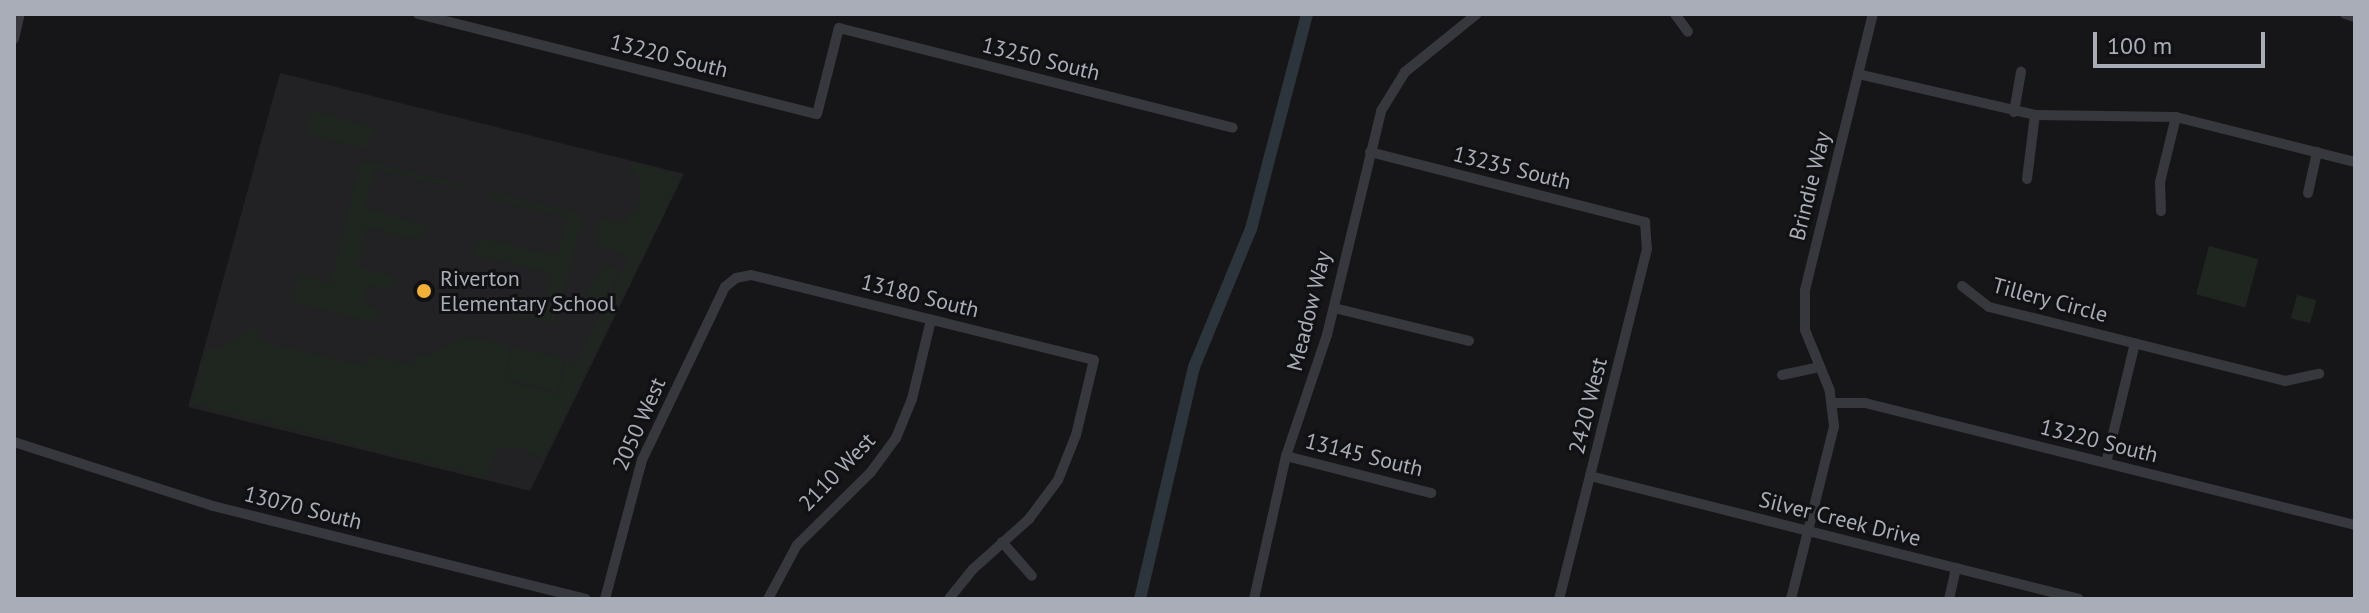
<!DOCTYPE html>
<style>
body{margin:0}
#map{position:relative;width:2369px;height:613px;overflow:hidden;background:#161618;font-family:"PT Sans",sans-serif}
div>[style]{position:absolute}
.built>*{inset:0;background:#222225}
.green>*{inset:0;background:#1e261f;transform-origin:0 0}
.canal>*{height:12px;margin:-6px;padding:0 6px;transform-origin:6px;border-radius:6px;background:#2c353c}
.minor>*{height:10px;margin:-5px;padding:0 5px;transform-origin:5px;border-radius:5px;background:#37383d}
.dots>*{width:22px;height:22px;translate:-50% -50%;box-sizing:border-box;border:4px solid #111113;border-radius:50%}
span{translate:-50% -50%;white-space:nowrap;text-align:center;line-height:1.15;-webkit-text-stroke:6px #111113;paint-order:stroke}
.street-label{font-size:22px;color:#a8adb8}
.poi-label{font-size:22px;color:#a8adb8}
.left{translate:0 -50%;text-align:left}
.frame{position:absolute;inset:0;border:16px solid #a8adb8;pointer-events:none}
.scale{position:absolute;left:2093px;top:32px;width:172px;height:36px;box-sizing:border-box;border:4px solid #a8adb8;border-top:0;padding-left:10px;font-size:24px;line-height:28px;white-space:nowrap;color:#a8adb8;-webkit-text-stroke:6px #111113;paint-order:stroke}
</style>
<div id="map">
<div class="built">
<div style="clip-path:polygon(280px 73px,684px 174px,530px 491px,188px 407px)"></div>
</div>
<div class="green">
<div style="left:312px;top:111px;width:63px;height:23px;rotate:15deg"></div>
<div style="clip-path:polygon(368px 161px,455px 183px,459px 188px,374px 169px,365px 208px,426px 225px,422px 241px,366px 227px,358px 267px,396px 277px,393px 290px,367px 285px,364px 302px,379px 310px,376px 323px,292px 302px,299px 275px,331px 283px,359px 167px)"></div>
<div style="clip-path:polygon(627px 161px,682px 176px,543px 459px,520px 448px,499px 448px,484px 477px,191px 404px,207px 349px,221px 349px,251px 328px,259px 329px,257px 340px,364px 366px,368px 355px,411px 365px,413px 357px,428px 356px,468px 337px,511px 346px,504px 381px,558px 394px,567px 360px,577px 363px,629px 256px,596px 245px,601px 219px,628px 225px,625px 219px,637px 208px,641px 181px)"></div>
<div style="clip-path:polygon(488px 191px,573px 212px,582px 219px,555px 324px,469px 303px,464px 294px,543px 314px,552px 273px,475px 254px,479px 238px,558px 256px,567px 217px,486px 197px)"></div>
<div style="left:2209px;top:246px;width:51px;height:50px;rotate:15deg"></div>
<div style="left:604px;top:263px;width:17px;height:42px;rotate:28deg"></div>
<div style="left:2297px;top:295px;width:20px;height:24px;rotate:15deg"></div>
<div style="left:513px;top:347px;width:53px;height:33px;rotate:13deg"></div>
</div>
<div class="canal">
<div style="left:1140px;top:599px;width:238px;rotate:-76.9deg"></div>
<div style="left:1194px;top:367px;width:149px;rotate:-67.6deg"></div>
<div style="left:1251px;top:229px;width:222px;rotate:-75.4deg"></div>
</div>
<div class="minor">
<div style="left:418px;top:14px;width:411px;rotate:14.1deg"></div>
<div style="left:817px;top:114px;width:89px;rotate:-75.7deg"></div>
<div style="left:839px;top:28px;width:406px;rotate:14.2deg"></div>
<div style="left:1675px;top:14px;width:22px;rotate:54deg"></div>
<div style="left:2345px;top:14px;width:10px;rotate:17deg"></div>
<div style="left:14px;top:39px;width:26px;rotate:-77deg"></div>
<div style="left:1858px;top:74px;width:182px;rotate:13deg"></div>
<div style="left:2035px;top:115px;width:141px;rotate:0.8deg"></div>
<div style="left:2176px;top:117px;width:185px;rotate:14.1deg"></div>
<div style="left:2014px;top:112px;width:41px;rotate:-80.1deg"></div>
<div style="left:1370px;top:152px;width:284px;rotate:14.3deg"></div>
<div style="left:1645px;top:222px;width:27px;rotate:86deg"></div>
<div style="left:1647px;top:249px;width:361px;rotate:104.1deg"></div>
<div style="left:2027px;top:179px;width:64px;rotate:-82.9deg"></div>
<div style="left:2308px;top:193px;width:42px;rotate:-77.6deg"></div>
<div style="left:2161px;top:211px;width:29px;rotate:-92deg"></div>
<div style="left:2160px;top:182px;width:67px;rotate:-76.2deg"></div>
<div style="left:1962px;top:286px;width:34px;rotate:38deg"></div>
<div style="left:1989px;top:307px;width:305px;rotate:14deg"></div>
<div style="left:2285px;top:381px;width:35px;rotate:-12deg"></div>
<div style="left:1334px;top:308px;width:139px;rotate:13.7deg"></div>
<div style="left:1782px;top:375px;width:38px;rotate:-12deg"></div>
<div style="left:1833px;top:403px;width:32px"></div>
<div style="left:1865px;top:403px;width:505px;rotate:13.98deg"></div>
<div style="left:14px;top:442px;width:209px;rotate:17.8deg"></div>
<div style="left:213px;top:506px;width:384px;rotate:14deg"></div>
<div style="left:1286px;top:456px;width:150px;rotate:14.3deg"></div>
<div style="left:2106px;top:463px;width:123px;rotate:-76.4deg"></div>
<div style="left:1590px;top:476px;width:504px;rotate:14.12deg"></div>
<div style="left:1002px;top:542px;width:45px;rotate:48.6deg"></div>
<div style="left:605px;top:599px;width:144px;rotate:-75.1deg"></div>
<div style="left:642px;top:460px;width:192px;rotate:-64.4deg"></div>
<div style="left:725px;top:287px;width:14px;rotate:-39deg"></div>
<div style="left:736px;top:278px;width:15px;rotate:-11deg"></div>
<div style="left:751px;top:275px;width:353px;rotate:13.9deg"></div>
<div style="left:1094px;top:360px;width:77px;rotate:103.5deg"></div>
<div style="left:1076px;top:435px;width:48px;rotate:111.8deg"></div>
<div style="left:1058px;top:480px;width:49px;rotate:126.6deg"></div>
<div style="left:1029px;top:519px;width:75px;rotate:138.2deg"></div>
<div style="left:973px;top:569px;width:38px;rotate:129deg"></div>
<div style="left:768px;top:599px;width:61px;rotate:-61.8deg"></div>
<div style="left:797px;top:545px;width:104px;rotate:-44.6deg"></div>
<div style="left:871px;top:472px;width:42px;rotate:-53.7deg"></div>
<div style="left:896px;top:438px;width:42px;rotate:-67.7deg"></div>
<div style="left:912px;top:399px;width:81px;rotate:-76.5deg"></div>
<div style="left:1254px;top:599px;width:147px;rotate:-77.4deg"></div>
<div style="left:1286px;top:456px;width:128px;rotate:-71.3deg"></div>
<div style="left:1327px;top:335px;width:230px;rotate:-76.4deg"></div>
<div style="left:1381px;top:111px;width:46px;rotate:-58.4deg"></div>
<div style="left:1405px;top:72px;width:92px;rotate:-38.9deg"></div>
<div style="left:1791px;top:599px;width:178px;rotate:-76deg"></div>
<div style="left:1834px;top:426px;width:35px;rotate:-97deg"></div>
<div style="left:1830px;top:391px;width:66px;rotate:-112.3deg"></div>
<div style="left:1805px;top:330px;width:40px;rotate:-90deg"></div>
<div style="left:1805px;top:290px;width:284px;rotate:-76.2deg"></div>
<div style="left:1949px;top:599px;width:32px;rotate:-77deg"></div>
</div>
<div class="dots">
<div style="left:424px;top:291px;background:#f2b134"></div>
</div>
<div class="street-label">
<span style="left:669px;top:56px;rotate:14deg">13220 South</span>
<span style="left:1041px;top:59px;rotate:14deg">13250 South</span>
<span style="left:1512px;top:168px;rotate:14deg">13235 South</span>
<span style="left:1810px;top:186px;rotate:-76deg">Brindie Way</span>
<span style="left:920px;top:296px;rotate:14deg">13180 South</span>
<span style="left:2050px;top:300px;rotate:15deg">Tillery Circle</span>
<span style="left:1309px;top:311px;rotate:-76deg">Meadow Way</span>
<span style="left:1588px;top:406px;rotate:-76deg">2420 West</span>
<span style="left:639px;top:424px;rotate:-66deg">2050 West</span>
<span style="left:2099px;top:441px;rotate:14deg">13220 South</span>
<span style="left:1364px;top:455px;rotate:14deg">13145 South</span>
<span style="left:837px;top:472px;rotate:-46deg">2110 West</span>
<span style="left:303px;top:508px;rotate:14deg">13070 South</span>
<span style="left:1840px;top:519px;rotate:14deg">Silver Creek Drive</span>
</div>
<div class="poi-label">
<span class="left" style="left:440px;top:291px">Riverton<br>Elementary School</span>
</div>
<div class="frame"></div>
<div class="scale">100 m</div>
</div>
